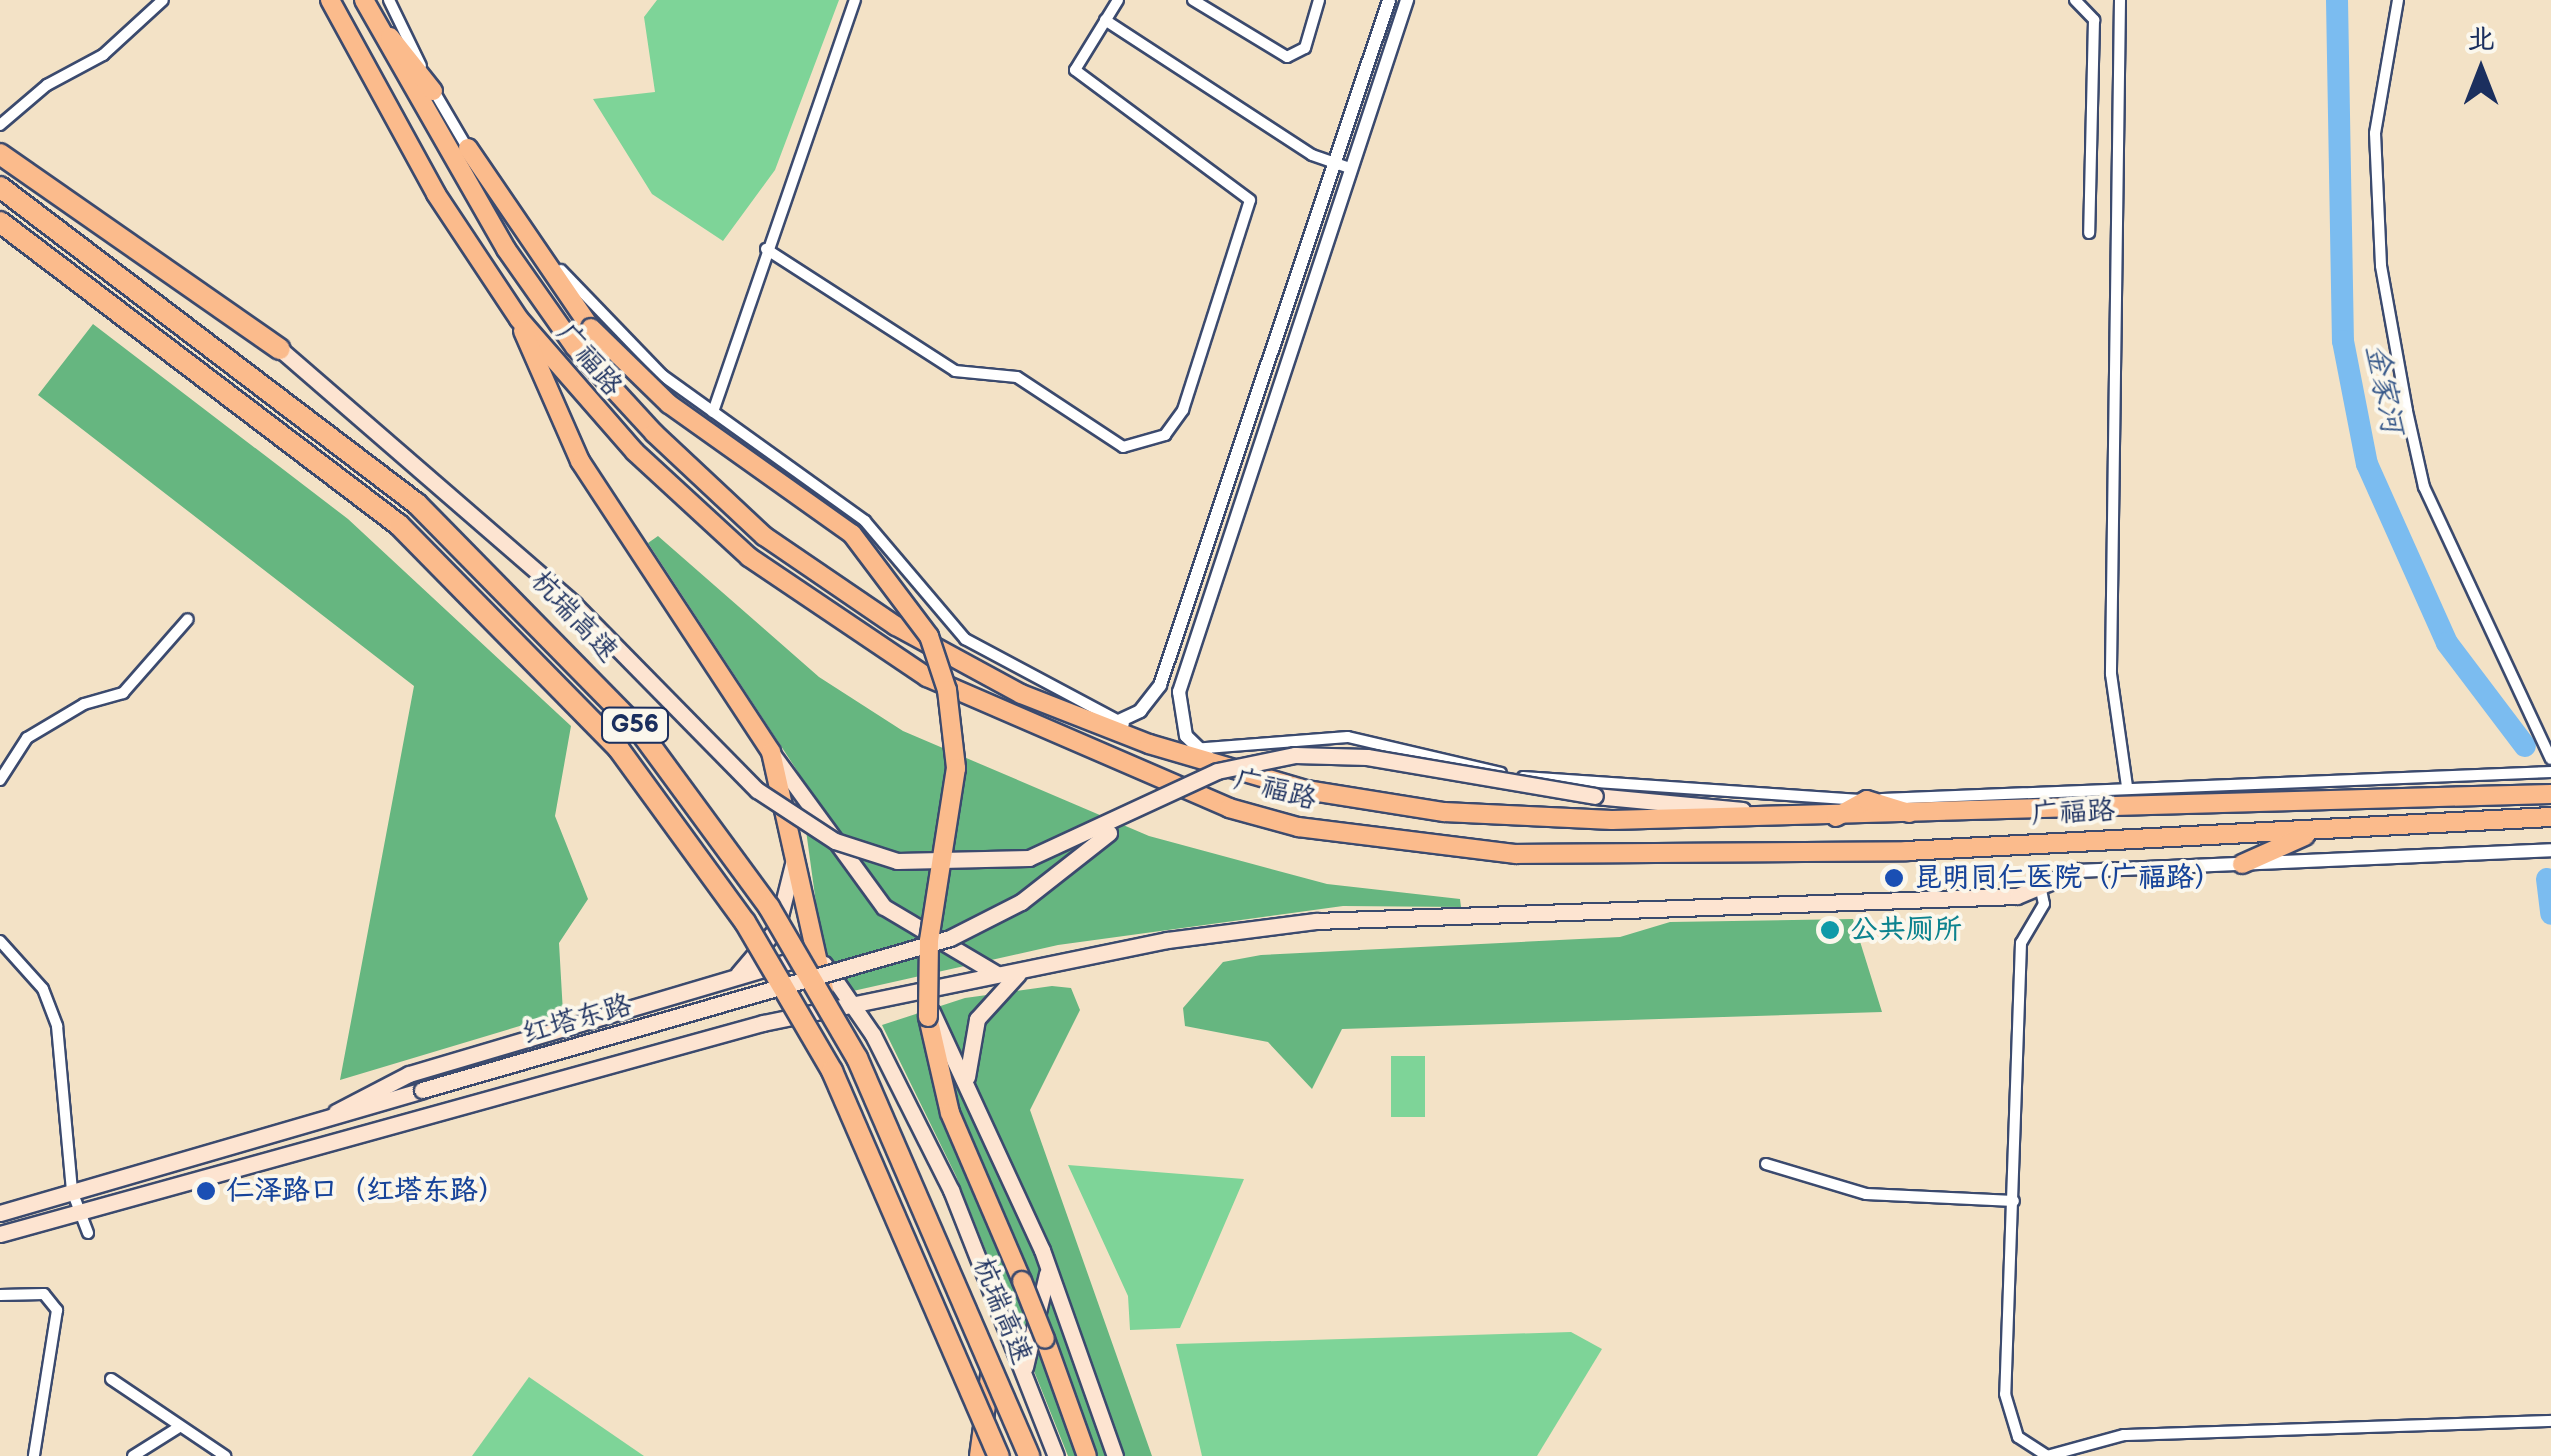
<!DOCTYPE html>
<meta charset="utf-8">
<style>
body{margin:0}
#map{position:relative;width:2551px;height:1456px;overflow:hidden;background:#f3e2c6;font-family:"Balsamiq Sans","LXGW WenKai TC",sans-serif}
div>[style]{position:absolute}
.green>*{inset:0;background:#7ed498;transform-origin:0 0}
.forest>*{inset:0;background:#66b680}
.river>*{height:22px;margin:-11px;padding:0 11px;transform-origin:11px;border-radius:11px;background:#7bbcf0}
.roads{filter:drop-shadow(2px 0 #3b4a6e) drop-shadow(-2px 0 #3b4a6e) drop-shadow(0 2px #3b4a6e) drop-shadow(0 -2px #3b4a6e)}
.minor>*{height:10px;margin:-5px;padding:0 5px;transform-origin:5px;border-radius:5px;background:#fff}
.tertiary>*{height:12px;margin:-6px;padding:0 6px;transform-origin:6px;border-radius:6px;background:#fff}
.secondary>*{height:15px;margin:-7.5px;padding:0 7.5px;transform-origin:7.5px;border-radius:7.5px;background:#fde4d1}
.primary>*{height:18px;margin:-9px;padding:0 9px;transform-origin:9px;border-radius:9px;background:#fbbb8c}
.motorway>*{height:20px;margin:-10px;padding:0 10px;transform-origin:10px;border-radius:10px;background:#fbbb8c}
.bridges{filter:drop-shadow(2px 0 #3b4a6e) drop-shadow(-2px 0 #3b4a6e) drop-shadow(0 2px #3b4a6e) drop-shadow(0 -2px #3b4a6e)}
.secondary-bridge>*{height:15px;margin:-7.5px;padding:0 7.5px;transform-origin:7.5px;border-radius:7.5px;background:#fde4d1}
.primary-bridge>*{height:18px;margin:-9px;padding:0 9px;transform-origin:9px;border-radius:9px;background:#fbbb8c}
.motorway-bridge>*{height:20px;margin:-10px;padding:0 10px;transform-origin:10px;border-radius:10px;background:#fbbb8c}
.dots>*{width:28px;height:28px;translate:-50% -50%;box-sizing:border-box;border:5px solid #fbf7ec;border-radius:50%}
span{translate:-50% -50%;white-space:nowrap;text-align:center;line-height:1.15;-webkit-text-stroke:8px #fbf7ec;paint-order:stroke}
.shield-label span{padding:2px 8px;background:#fbf7ec;border:2px solid;border-radius:8px;-webkit-text-stroke-width:0}
.shield-label{font-size:25px;color:#1b2f5e;font-weight:700}
.street-label{font-size:28px;color:#1b2f5e}
.transit-label{font-size:28px;color:#164399;font-weight:700}
.left{translate:0 -50%;text-align:left}
.culture-label{font-size:28px;color:#0d838f;font-weight:700}
.water-label{font-size:30px;color:#38598a;font-style:italic}
.north{position:absolute;left:2431px;top:20px;width:100px;height:100px;-webkit-text-stroke:8px #fbf7ec;paint-order:stroke;rotate:0deg;font-size:28px;font-weight:700;line-height:40px;text-align:center;color:#1b2f5e}
.north::after{content:'';display:block;margin:auto;width:35px;height:45px;background:#1b2f5e;clip-path:polygon(50% 0,100% 100%,50% 72%,0 100%)}
</style>
<div id="map">
<div class="green">
<div style="clip-path:polygon(657px 0,839px 0,775px 170px,723px 241px,652px 194px,593px 99px,655px 92px,644px 17px)"></div>
<div style="left:1391px;top:1056px;width:34px;height:61px"></div>
<div style="clip-path:polygon(1068px 1165px,1244px 1179px,1180px 1328px,1130px 1330px,1128px 1296px)"></div>
<div style="clip-path:polygon(1571px 1332px,1602px 1349px,1537px 1456px,1202px 1456px,1176px 1344px)"></div>
<div style="clip-path:polygon(529px 1377px,644px 1456px,472px 1456px)"></div>
</div>
<div class="forest">
<div style="clip-path:polygon(93px 324px,348px 519px,571px 726px,555px 816px,588px 899px,559px 943px,563px 1013px,340px 1080px,414px 686px,38px 395px)"></div>
<div style="clip-path:polygon(658px 536px,819px 677px,903px 731px,1149px 836px,1327px 884px,1460px 899px,1461px 907px,1343px 906px,1058px 945px,853px 991px,822px 947px,798px 772px,648px 543px)"></div>
<div style="clip-path:polygon(1853px 919px,1882px 1012px,1342px 1029px,1312px 1089px,1268px 1042px,1185px 1026px,1183px 1008px,1223px 962px,1261px 955px,1620px 937px,1670px 922px)"></div>
<div style="clip-path:polygon(1052px 986px,1071px 988px,1080px 1010px,1030px 1110px,1152px 1456px,1068px 1456px,956px 1176px,882px 1025px,965px 998px)"></div>
</div>
<div class="river">
<div style="left:2337px;top:0;width:341px;rotate:89deg"></div>
<div style="left:2343px;top:341px;width:125px;rotate:79deg"></div>
<div style="left:2367px;top:464px;width:196px;rotate:65.9deg"></div>
<div style="left:2447px;top:643px;width:129px;rotate:52.9deg"></div>
<div style="left:2547px;top:879px;width:35px;rotate:83deg"></div>
</div>
<div class="roads">
<div class="minor">
<div style="left:389px;top:0;width:73px;rotate:64.1deg"></div>
<div style="left:1193px;top:0;width:110px;rotate:31.2deg"></div>
<div style="left:1287px;top:57px;width:20px;rotate:-27deg"></div>
<div style="left:1305px;top:48px;width:50px;rotate:-73.7deg"></div>
<div style="left:2075px;top:0;width:28px;rotate:46deg"></div>
<div style="left:2094px;top:20px;width:213px;rotate:91.3deg"></div>
<div style="left:2120px;top:0;width:674px;rotate:90.77deg"></div>
<div style="left:2111px;top:674px;width:113px;rotate:81.9deg"></div>
<div style="left:2398px;top:0;width:135px;rotate:99.8deg"></div>
<div style="left:2375px;top:133px;width:133px;rotate:87.4deg"></div>
<div style="left:2381px;top:266px;width:147px;rotate:79.8deg"></div>
<div style="left:2407px;top:411px;width:78px;rotate:77.4deg"></div>
<div style="left:2424px;top:487px;width:300px;rotate:65deg"></div>
<div style="left:1105px;top:20px;width:247px;rotate:33.1deg"></div>
<div style="left:1312px;top:155px;width:39px;rotate:19deg"></div>
<div style="left:431px;top:86px;width:73px;rotate:59.6deg"></div>
<div style="left:0;top:125px;width:62px;rotate:-40.4deg"></div>
<div style="left:47px;top:85px;width:64px;rotate:-28.2deg"></div>
<div style="left:103px;top:55px;width:81px;rotate:-42.5deg"></div>
<div style="left:766px;top:249px;width:225px;rotate:32.8deg"></div>
<div style="left:955px;top:371px;width:62px;rotate:5.5deg"></div>
<div style="left:1017px;top:377px;width:127px;rotate:33.4deg"></div>
<div style="left:1123px;top:447px;width:44px;rotate:-15.9deg"></div>
<div style="left:1165px;top:435px;width:31px;rotate:-54deg"></div>
<div style="left:1183px;top:410px;width:220px;rotate:-72.3deg"></div>
<div style="left:1250px;top:200px;width:218px;rotate:-143.4deg"></div>
<div style="left:1075px;top:70px;width:82px;rotate:-58.4deg"></div>
<div style="left:561px;top:270px;width:146px;rotate:46.1deg"></div>
<div style="left:662px;top:375px;width:250px;rotate:35.7deg"></div>
<div style="left:865px;top:521px;width:155px;rotate:49.7deg"></div>
<div style="left:965px;top:639px;width:180px;rotate:28.1deg"></div>
<div style="left:713px;top:412px;width:436px;rotate:-71deg"></div>
<div style="left:1193px;top:749px;width:155px;rotate:-4.4deg"></div>
<div style="left:1348px;top:737px;width:157px;rotate:13.2deg"></div>
<div style="left:1523px;top:777px;width:338px;rotate:3.9deg"></div>
<div style="left:0;top:780px;width:50px;rotate:-57.3deg"></div>
<div style="left:27px;top:738px;width:66px;rotate:-30.8deg"></div>
<div style="left:84px;top:704px;width:41px;rotate:-15.8deg"></div>
<div style="left:123px;top:693px;width:98px;rotate:-48.7deg"></div>
<div style="left:1882px;top:799px;width:670px;rotate:-2.31deg"></div>
<div style="left:2041px;top:890px;width:14px;rotate:78deg"></div>
<div style="left:2044px;top:904px;width:45px;rotate:120.5deg"></div>
<div style="left:2021px;top:943px;width:451px;rotate:92deg"></div>
<div style="left:2005px;top:1394px;width:45px;rotate:73.2deg"></div>
<div style="left:2018px;top:1437px;width:35px;rotate:33deg"></div>
<div style="left:2047px;top:1456px;width:80px;rotate:-15.3deg"></div>
<div style="left:2124px;top:1435px;width:427px;rotate:-1.9deg"></div>
<div style="left:0;top:941px;width:64px;rotate:48.1deg"></div>
<div style="left:43px;top:989px;width:40px;rotate:69deg"></div>
<div style="left:57px;top:1026px;width:166px;rotate:84.8deg"></div>
<div style="left:72px;top:1191px;width:45px;rotate:69.1deg"></div>
<div style="left:1766px;top:1164px;width:104px;rotate:16.7deg"></div>
<div style="left:1866px;top:1194px;width:148px;rotate:2.7deg"></div>
<div style="left:0;top:1295px;width:44px;rotate:-1.3deg"></div>
<div style="left:44px;top:1294px;width:21px;rotate:51deg"></div>
<div style="left:57px;top:1310px;width:148px;rotate:99deg"></div>
<div style="left:111px;top:1379px;width:138px;rotate:34deg"></div>
<div style="left:133px;top:1456px;width:54px;rotate:-32.2deg"></div>
</div>
<div class="tertiary">
<div style="left:1106px;top:727px;width:38px;rotate:-25deg"></div>
<div style="left:1140px;top:711px;width:33px;rotate:-52deg"></div>
<div style="left:1160px;top:685px;width:722px;rotate:-71.51deg"></div>
<div style="left:1210px;top:759px;width:33px;rotate:-136deg"></div>
<div style="left:1186px;top:736px;width:45px;rotate:-99deg"></div>
<div style="left:1179px;top:692px;width:729px;rotate:-71.76deg"></div>
<div style="left:2077px;top:871px;width:474px;rotate:-2.5deg"></div>
</div>
<div class="secondary">
<div style="left:280px;top:349px;width:389px;rotate:40.9deg"></div>
<div style="left:773px;top:755px;width:188px;rotate:53.9deg"></div>
<div style="left:884px;top:907px;width:131px;rotate:30.7deg"></div>
<div style="left:1595px;top:796px;width:148px;rotate:5.4deg"></div>
<div style="left:824px;top:964px;width:86px;rotate:55.4deg"></div>
<div style="left:873px;top:1035px;width:174px;rotate:63.3deg"></div>
<div style="left:951px;top:1190px;width:286px;rotate:68.5deg"></div>
<div style="left:738px;top:974px;width:60px;rotate:-49.7deg"></div>
<div style="left:777px;top:928px;width:70px;rotate:-76deg"></div>
<div style="left:932px;top:1012px;width:262px;rotate:65.2deg"></div>
<div style="left:1042px;top:1250px;width:219px;rotate:70.5deg"></div>
<div style="left:967px;top:1077px;width:59px;rotate:-80.2deg"></div>
<div style="left:977px;top:1019px;width:61px;rotate:-47.7deg"></div>
<div style="left:336px;top:1112px;width:82px;rotate:-27.5deg"></div>
<div style="left:409px;top:1074px;width:415px;rotate:-16.5deg"></div>
<div style="left:0;top:1213px;width:440px;rotate:-16.2deg"></div>
<div style="left:0;top:1234px;width:792px;rotate:-15.46deg"></div>
<div style="left:763px;top:1023px;width:412px;rotate:-11.6deg"></div>
<div style="left:1167px;top:940px;width:150px;rotate:-7.3deg"></div>
<div style="left:1316px;top:921px;width:701px;rotate:-2.04deg"></div>
<div style="left:2017px;top:896px;width:65px;rotate:-22.6deg"></div>
<div style="left:1025px;top:1367px;width:96px;rotate:-76.7deg"></div>
</div>
<div class="primary">
<div style="left:330px;top:0;width:221px;rotate:61.3deg"></div>
<div style="left:436px;top:194px;width:150px;rotate:56.4deg"></div>
<div style="left:519px;top:319px;width:176px;rotate:48.9deg"></div>
<div style="left:635px;top:452px;width:155px;rotate:42.6deg"></div>
<div style="left:749px;top:557px;width:215px;rotate:34deg"></div>
<div style="left:927px;top:677px;width:329px;rotate:23.4deg"></div>
<div style="left:1229px;top:808px;width:72px;rotate:15.4deg"></div>
<div style="left:1298px;top:827px;width:220px;rotate:7.1deg"></div>
<div style="left:1516px;top:854px;width:390px;rotate:-0.4deg"></div>
<div style="left:1906px;top:851px;width:646px;rotate:-3.02deg"></div>
<div style="left:364px;top:0;width:287px;rotate:60.3deg"></div>
<div style="left:506px;top:249px;width:120px;rotate:54.9deg"></div>
<div style="left:575px;top:347px;width:117px;rotate:47.4deg"></div>
<div style="left:654px;top:433px;width:151px;rotate:43.1deg"></div>
<div style="left:764px;top:536px;width:160px;rotate:34.3deg"></div>
<div style="left:896px;top:626px;width:142px;rotate:28.5deg"></div>
<div style="left:1021px;top:694px;width:137px;rotate:21.3deg"></div>
<div style="left:1149px;top:744px;width:164px;rotate:16.3deg"></div>
<div style="left:1306px;top:790px;width:140px;rotate:9.1deg"></div>
<div style="left:1444px;top:812px;width:168px;rotate:2.7deg"></div>
<div style="left:1612px;top:820px;width:939px;rotate:-1.59deg"></div>
<div style="left:390px;top:37px;width:69px;rotate:51.5deg"></div>
<div style="left:468px;top:148px;width:218px;rotate:55.7deg"></div>
<div style="left:523px;top:331px;width:142px;rotate:66.3deg"></div>
<div style="left:580px;top:461px;width:348px;rotate:56.7deg"></div>
<div style="left:771px;top:752px;width:244px;rotate:77.4deg"></div>
<div style="left:1836px;top:817px;width:35px;rotate:-29deg"></div>
<div style="left:1867px;top:800px;width:44px;rotate:17.2deg"></div>
<div style="left:2242px;top:864px;width:69px;rotate:-24deg"></div>
<div style="left:928px;top:1017px;width:98px;rotate:77.1deg"></div>
<div style="left:950px;top:1113px;width:183px;rotate:66.8deg"></div>
<div style="left:1045px;top:1339px;width:124px;rotate:70.3deg"></div>
<div style="left:979px;top:1456px;width:81px;rotate:-82.2deg"></div>
</div>
<div class="motorway">
<div style="left:0;top:154px;width:341px;rotate:34.9deg"></div>
</div>
</div>
<div class="bridges">
<div class="secondary-bridge">
<div style="left:574px;top:604px;width:261px;rotate:45.5deg"></div>
<div style="left:757px;top:790px;width:93px;rotate:33.2deg"></div>
<div style="left:835px;top:841px;width:65px;rotate:17.9deg"></div>
<div style="left:897px;top:861px;width:132px;rotate:-1.3deg"></div>
<div style="left:1029px;top:858px;width:207px;rotate:-24.8deg"></div>
<div style="left:1217px;top:771px;width:80px;rotate:-11.6deg"></div>
<div style="left:1295px;top:755px;width:72px;rotate:1.6deg"></div>
<div style="left:1367px;top:757px;width:231px;rotate:9.7deg"></div>
<div style="left:422px;top:1090px;width:549px;rotate:-16.06deg"></div>
<div style="left:950px;top:938px;width:80px;rotate:-26.9deg"></div>
<div style="left:1021px;top:902px;width:112px;rotate:-38.1deg"></div>
</div>
<div class="primary-bridge">
<div style="left:591px;top:328px;width:109px;rotate:44.3deg"></div>
<div style="left:669px;top:404px;width:224px;rotate:35.4deg"></div>
<div style="left:852px;top:534px;width:128px;rotate:53deg"></div>
<div style="left:929px;top:636px;width:57px;rotate:71.6deg"></div>
<div style="left:947px;top:690px;width:79px;rotate:83.4deg"></div>
<div style="left:956px;top:768px;width:175px;rotate:98.9deg"></div>
<div style="left:929px;top:941px;width:76px;rotate:90.8deg"></div>
<div style="left:1022px;top:1281px;width:62px;rotate:68.4deg"></div>
</div>
<div class="motorway-bridge">
<div style="left:0;top:187px;width:524px;rotate:37.24deg"></div>
<div style="left:417px;top:504px;width:317px;rotate:45.5deg"></div>
<div style="left:639px;top:730px;width:220px;rotate:53.7deg"></div>
<div style="left:769px;top:907px;width:175px;rotate:59.8deg"></div>
<div style="left:857px;top:1058px;width:434px;rotate:66.6deg"></div>
<div style="left:0;top:222px;width:501px;rotate:37.21deg"></div>
<div style="left:399px;top:525px;width:313px;rotate:45.5deg"></div>
<div style="left:618px;top:748px;width:215px;rotate:53.9deg"></div>
<div style="left:745px;top:922px;width:173px;rotate:59.7deg"></div>
<div style="left:832px;top:1071px;width:420px;rotate:66.6deg"></div>
</div>
</div>
<div class="dots">
<div style="left:1894px;top:878px;background:#1a4fb4"></div>
<div style="left:1830px;top:930px;background:#0f9aa8"></div>
<div style="left:206px;top:1191px;background:#1a4fb4"></div>
</div>
<div class="shield-label">
<span style="left:635px;top:725px">G56</span>
</div>
<div class="street-label">
<span style="left:589px;top:360px;rotate:50deg">广福路</span>
<span style="left:574px;top:617px;rotate:47deg">杭瑞高速</span>
<span style="left:1275px;top:790px;rotate:15deg">广福路</span>
<span style="left:2073px;top:813px;rotate:-3deg">广福路</span>
<span style="left:577px;top:1020px;rotate:-16deg">红塔东路</span>
<span style="left:1002px;top:1311px;rotate:68deg">杭瑞高速</span>
</div>
<div class="transit-label">
<span class="left" style="left:1914px;top:878px">昆明同仁医院（广福路）</span>
<span class="left" style="left:226px;top:1191px">仁泽路口（红塔东路）</span>
</div>
<div class="culture-label">
<span class="left" style="left:1850px;top:930px">公共厕所</span>
</div>
<div class="water-label">
<span style="left:2384px;top:389px;rotate:79deg">金家河</span>
</div>
<div class="north">北</div>
</div>
